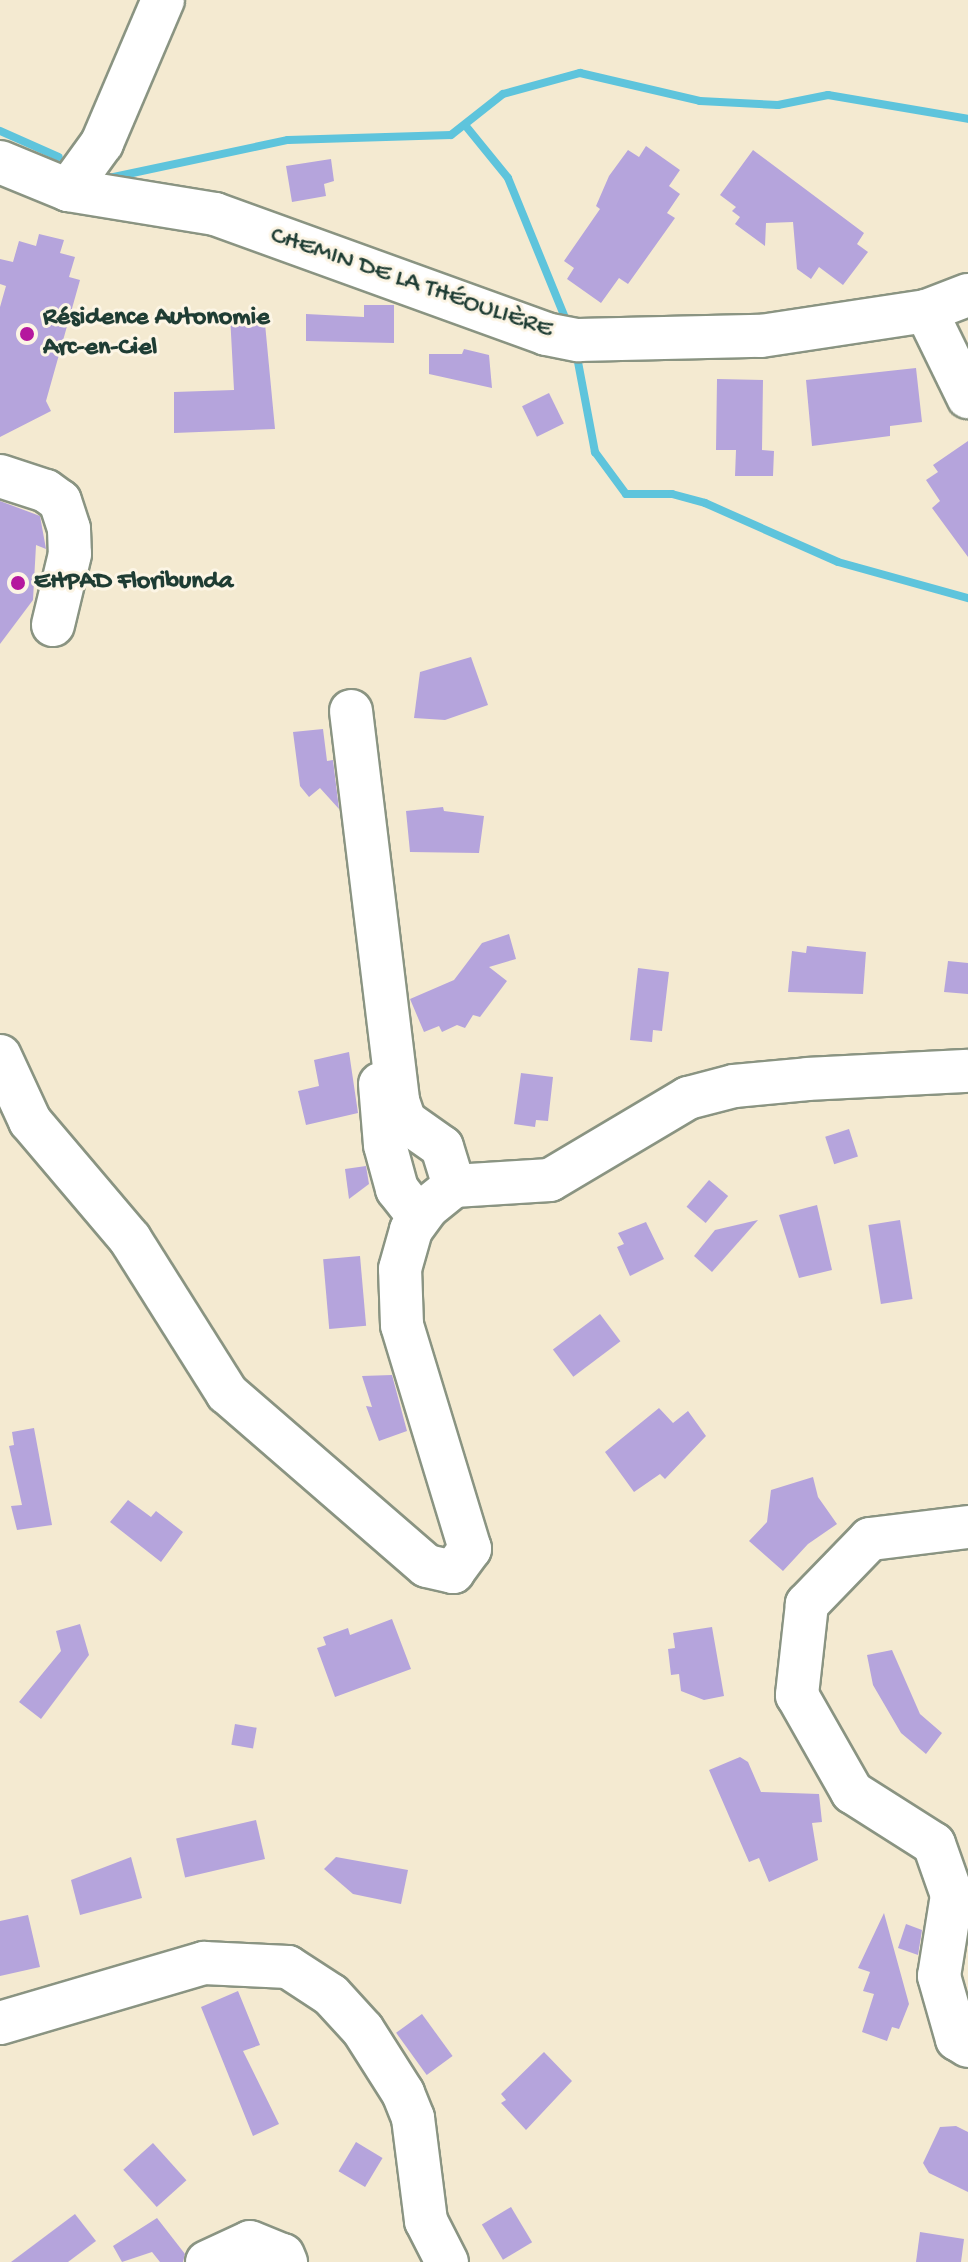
<!DOCTYPE html>
<meta charset="utf-8">
<style>
body{margin:0}
#map{position:relative;width:968px;height:2262px;overflow:hidden;background:#f4ead1;font-family:"Gochi Hand",sans-serif}
div>[style]{position:absolute}
.stream>*{height:8px;margin:-4px;padding:0 4px;transform-origin:4px;border-radius:4px;background:#5ec4dc}
.building>*{inset:0;background:#b5a4dc;transform-origin:0 0}
.roads{filter:drop-shadow(2px 0 #8a9482) drop-shadow(-2px 0 #8a9482) drop-shadow(0 2px #8a9482) drop-shadow(0 -2px #8a9482)}
.minor>*{height:42px;margin:-21px;padding:0 21px;transform-origin:21px;border-radius:21px;background:#fff}
.dots>*{width:22px;height:22px;translate:-50% -50%;box-sizing:border-box;border:4px solid #fcf5e5;border-radius:50%}
span{translate:-50% -50%;white-space:nowrap;text-align:center;line-height:1.15;-webkit-text-stroke:6px #fcf5e5;paint-order:stroke}
.street-label{font-size:26px;color:#1f3d34}
.poi-label{font-size:26px;color:#1f3d34;font-weight:700}
.left{translate:0 -50%;text-align:left}
</style>
<div id="map">
<div class="stream">
<div style="left:465px;top:125px;width:68px;rotate:50.9deg"></div>
<div style="left:508px;top:178px;width:151px;rotate:67.8deg"></div>
<div style="left:0;top:131px;width:64px;rotate:23.8deg"></div>
<div style="left:109px;top:178px;width:183px;rotate:-12deg"></div>
<div style="left:288px;top:140px;width:163px;rotate:-1.8deg"></div>
<div style="left:451px;top:135px;width:66px;rotate:-38.3deg"></div>
<div style="left:503px;top:94px;width:80px;rotate:-15.3deg"></div>
<div style="left:580px;top:73px;width:123px;rotate:13.1deg"></div>
<div style="left:700px;top:101px;width:78px;rotate:2.9deg"></div>
<div style="left:778px;top:105px;width:51px;rotate:-11.3deg"></div>
<div style="left:828px;top:95px;width:142px;rotate:9.7deg"></div>
<div style="left:578px;top:362px;width:92px;rotate:79.3deg"></div>
<div style="left:595px;top:452px;width:52px;rotate:53.6deg"></div>
<div style="left:626px;top:494px;width:46px"></div>
<div style="left:672px;top:494px;width:34px;rotate:15deg"></div>
<div style="left:705px;top:503px;width:145px;rotate:23.9deg"></div>
<div style="left:838px;top:562px;width:135px;rotate:15.5deg"></div>
</div>
<div class="building">
<div style="clip-path:polygon(646px 146px,680px 170px,669px 186px,680px 194px,667px 213px,675px 218px,628px 284px,619px 278px,601px 303px,567px 279px,574px 268px,564px 261px,600px 209px,596px 206px,609px 176px,628px 150px,639px 157px)"></div>
<div style="clip-path:polygon(753px 150px,864px 233px,857px 244px,868px 252px,843px 285px,819px 267px,811px 279px,797px 269px,793px 222px,766px 223px,765px 246px,735px 224px,740px 217px,732px 211px,736px 207px,720px 195px)"></div>
<div style="clip-path:polygon(331px 159px,334px 181px,324px 184px,326px 196px,292px 202px,286px 166px)"></div>
<div style="clip-path:polygon(39px 234px,64px 240px,60px 253px,75px 257px,69px 277px,80px 280px,46px 401px,51px 411px,0 437px,0 307px,6px 286px,0 284px,0 259px,13px 262px,19px 241px,36px 246px)"></div>
<div style="clip-path:polygon(364px 305px,394px 305px,394px 343px,306px 341px,306px 314px,364px 317px)"></div>
<div style="clip-path:polygon(264px 313px,275px 429px,174px 433px,174px 392px,234px 390px,230px 315px)"></div>
<div style="clip-path:polygon(464px 349px,489px 355px,492px 388px,429px 374px,429px 354px,462px 354px)"></div>
<div style="clip-path:polygon(916px 368px,922px 422px,890px 426px,890px 436px,812px 446px,806px 380px)"></div>
<div style="clip-path:polygon(717px 379px,763px 380px,762px 450px,774px 451px,773px 476px,735px 476px,736px 450px,716px 450px)"></div>
<div style="left:549px;top:393px;width:34px;height:30px;rotate:64deg"></div>
<div style="clip-path:polygon(968px 441px,968px 557px,932px 508px,940px 501px,926px 480px,938px 472px,933px 465px)"></div>
<div style="clip-path:polygon(0 501px,40px 516px,46px 549px,36px 545px,33px 600px,0 644px)"></div>
<div style="clip-path:polygon(471px 657px,488px 705px,445px 720px,414px 718px,420px 672px)"></div>
<div style="clip-path:polygon(323px 729px,327px 761px,333px 760px,339px 809px,320px 788px,309px 797px,300px 786px,293px 732px)"></div>
<div style="clip-path:polygon(443px 807px,444px 811px,484px 816px,479px 853px,410px 852px,406px 811px)"></div>
<div style="clip-path:polygon(509px 934px,516px 959px,489px 967px,507px 981px,480px 1017px,473px 1015px,465px 1028px,457px 1025px,442px 1032px,439px 1026px,424px 1032px,410px 999px,454px 980px,482px 943px)"></div>
<div style="clip-path:polygon(807px 946px,866px 952px,863px 994px,788px 992px,792px 951px,806px 953px)"></div>
<div style="clip-path:polygon(948px 961px,968px 963px,968px 994px,944px 992px)"></div>
<div style="clip-path:polygon(638px 968px,669px 972px,662px 1031px,653px 1030px,652px 1042px,630px 1040px)"></div>
<div style="clip-path:polygon(349px 1052px,358px 1113px,306px 1125px,298px 1091px,319px 1086px,314px 1060px)"></div>
<div style="clip-path:polygon(521px 1073px,553px 1077px,548px 1121px,536px 1120px,535px 1127px,514px 1124px)"></div>
<div style="left:849px;top:1129px;width:29px;height:25px;rotate:72deg"></div>
<div style="clip-path:polygon(366px 1166px,369px 1184px,349px 1199px,345px 1169px)"></div>
<div style="left:709px;top:1180px;width:25px;height:35px;rotate:40deg"></div>
<div style="clip-path:polygon(817px 1205px,832px 1270px,799px 1278px,779px 1215px)"></div>
<div style="clip-path:polygon(758px 1220px,712px 1272px,694px 1256px,715px 1230px)"></div>
<div style="left:900px;top:1220px;width:80px;height:32px;rotate:81deg"></div>
<div style="clip-path:polygon(646px 1222px,664px 1259px,630px 1276px,617px 1247px,624px 1244px,618px 1233px)"></div>
<div style="left:360px;top:1256px;width:70px;height:37px;rotate:85deg"></div>
<div style="left:600px;top:1314px;width:34px;height:59px;rotate:53deg"></div>
<div style="clip-path:polygon(392px 1375px,407px 1431px,379px 1441px,366px 1406px,372px 1407px,362px 1376px)"></div>
<div style="clip-path:polygon(659px 1408px,673px 1423px,688px 1411px,706px 1436px,665px 1479px,660px 1474px,634px 1492px,605px 1452px)"></div>
<div style="clip-path:polygon(34px 1428px,52px 1525px,17px 1530px,11px 1506px,22px 1505px,9px 1446px,14px 1445px,12px 1432px)"></div>
<div style="clip-path:polygon(813px 1477px,818px 1497px,837px 1524px,808px 1544px,783px 1571px,749px 1541px,767px 1522px,771px 1490px)"></div>
<div style="clip-path:polygon(128px 1500px,151px 1517px,156px 1511px,183px 1532px,161px 1562px,110px 1522px)"></div>
<div style="clip-path:polygon(392px 1619px,411px 1669px,335px 1697px,317px 1648px,326px 1645px,323px 1637px,348px 1628px,350px 1635px)"></div>
<div style="clip-path:polygon(80px 1624px,89px 1655px,41px 1719px,19px 1702px,61px 1651px,56px 1631px)"></div>
<div style="clip-path:polygon(712px 1627px,724px 1696px,704px 1700px,681px 1691px,679px 1674px,671px 1675px,668px 1649px,675px 1648px,673px 1633px)"></div>
<div style="clip-path:polygon(892px 1650px,920px 1714px,942px 1733px,926px 1754px,901px 1733px,873px 1685px,867px 1655px)"></div>
<div style="left:235px;top:1724px;width:22px;height:21px;rotate:10deg"></div>
<div style="clip-path:polygon(740px 1757px,748px 1762px,761px 1792px,819px 1794px,822px 1822px,812px 1823px,818px 1860px,769px 1882px,759px 1858px,749px 1862px,709px 1770px)"></div>
<div style="left:256px;top:1820px;width:40px;height:82px;rotate:77deg"></div>
<div style="clip-path:polygon(131px 1857px,142px 1898px,80px 1915px,71px 1880px)"></div>
<div style="clip-path:polygon(336px 1857px,408px 1870px,401px 1904px,353px 1894px,324px 1869px)"></div>
<div style="clip-path:polygon(884px 1913px,909px 2004px,899px 2029px,892px 2027px,887px 2041px,862px 2032px,874px 1994px,863px 1991px,870px 1972px,858px 1968px)"></div>
<div style="clip-path:polygon(28px 1915px,40px 1967px,0 1976px,0 1921px)"></div>
<div style="clip-path:polygon(906px 1924px,922px 1930px,918px 1955px,898px 1948px)"></div>
<div style="clip-path:polygon(238px 1991px,260px 2045px,243px 2051px,279px 2124px,253px 2136px,201px 2007px)"></div>
<div style="left:422px;top:2014px;width:52px;height:32px;rotate:54deg"></div>
<div style="clip-path:polygon(544px 2052px,572px 2081px,526px 2130px,501px 2103px,506px 2100px,501px 2094px)"></div>
<div style="clip-path:polygon(956px 2126px,968px 2132px,968px 2192px,929px 2173px,923px 2163px,940px 2127px)"></div>
<div style="left:356px;top:2142px;width:31px;height:34px;rotate:31deg"></div>
<div style="left:153px;top:2143px;width:50px;height:40px;rotate:48deg"></div>
<div style="left:511px;top:2207px;width:41px;height:34px;rotate:59deg"></div>
<div style="clip-path:polygon(75px 2214px,96px 2241px,68px 2262px,11px 2262px)"></div>
<div style="clip-path:polygon(157px 2218px,185px 2254px,183px 2262px,160px 2262px,152px 2252px,122px 2262px,113px 2246px)"></div>
<div style="clip-path:polygon(920px 2232px,964px 2239px,961px 2262px,916px 2262px)"></div>
</div>
<div class="roads">
<div class="minor">
<div style="left:0;top:162px;width:74px;rotate:22.4deg"></div>
<div style="left:68px;top:190px;width:149px;rotate:9.3deg"></div>
<div style="left:215px;top:214px;width:352px;rotate:19.9deg"></div>
<div style="left:546px;top:334px;width:33px;rotate:11deg"></div>
<div style="left:578px;top:340px;width:183px;rotate:-1.3deg"></div>
<div style="left:761px;top:336px;width:167px;rotate:-8.6deg"></div>
<div style="left:926px;top:311px;width:45px;rotate:-20.9deg"></div>
<div style="left:68px;top:190px;width:58px;rotate:-54.1deg"></div>
<div style="left:102px;top:143px;width:155px;rotate:-66.9deg"></div>
<div style="left:926px;top:311px;width:96px;rotate:64deg"></div>
<div style="left:0;top:476px;width:48px;rotate:18.1deg"></div>
<div style="left:46px;top:491px;width:17px;rotate:36deg"></div>
<div style="left:60px;top:501px;width:29px;rotate:72deg"></div>
<div style="left:69px;top:529px;width:25px;rotate:88deg"></div>
<div style="left:70px;top:554px;width:73px;rotate:103.5deg"></div>
<div style="left:351px;top:711px;width:393px;rotate:83.1deg"></div>
<div style="left:398px;top:1101px;width:21px;rotate:71deg"></div>
<div style="left:405px;top:1121px;width:45px;rotate:35.1deg"></div>
<div style="left:442px;top:1147px;width:41px;rotate:72.9deg"></div>
<div style="left:0;top:1056px;width:72px;rotate:65.2deg"></div>
<div style="left:30px;top:1121px;width:155px;rotate:49.7deg"></div>
<div style="left:130px;top:1239px;width:182px;rotate:57.8deg"></div>
<div style="left:227px;top:1393px;width:264px;rotate:40.9deg"></div>
<div style="left:427px;top:1566px;width:27px;rotate:13deg"></div>
<div style="left:453px;top:1572px;width:29px;rotate:-54deg"></div>
<div style="left:470px;top:1549px;width:234px;rotate:-106.9deg"></div>
<div style="left:402px;top:1325px;width:56px;rotate:-92deg"></div>
<div style="left:400px;top:1269px;width:41px;rotate:-74.2deg"></div>
<div style="left:411px;top:1230px;width:29px;rotate:-54deg"></div>
<div style="left:428px;top:1207px;width:33px;rotate:-39deg"></div>
<div style="left:454px;top:1186px;width:96px;rotate:-3.6deg"></div>
<div style="left:550px;top:1180px;width:161px;rotate:-30.7deg"></div>
<div style="left:688px;top:1098px;width:48px;rotate:-14.6deg"></div>
<div style="left:734px;top:1086px;width:74px;rotate:-5.4deg"></div>
<div style="left:808px;top:1079px;width:160px;rotate:-2.9deg"></div>
<div style="left:380px;top:1084px;width:61px;rotate:85.3deg"></div>
<div style="left:385px;top:1145px;width:46px;rotate:74.7deg"></div>
<div style="left:397px;top:1189px;width:36px;rotate:52deg"></div>
<div style="left:968px;top:1527px;width:99px;rotate:173deg"></div>
<div style="left:870px;top:1539px;width:91px;rotate:134.1deg"></div>
<div style="left:807px;top:1604px;width:92px;rotate:96.3deg"></div>
<div style="left:797px;top:1695px;width:112px;rotate:60.4deg"></div>
<div style="left:852px;top:1792px;width:97px;rotate:32.4deg"></div>
<div style="left:934px;top:1844px;width:54px;rotate:70.6deg"></div>
<div style="left:952px;top:1895px;width:82px;rotate:99.1deg"></div>
<div style="left:939px;top:1976px;width:66px;rotate:74.1deg"></div>
<div style="left:957px;top:2039px;width:13px;rotate:32deg"></div>
<div style="left:0;top:2023px;width:213px;rotate:-16.4deg"></div>
<div style="left:204px;top:1963px;width:84px;rotate:2.7deg"></div>
<div style="left:288px;top:1967px;width:51px;rotate:33.1deg"></div>
<div style="left:331px;top:1995px;width:47px;rotate:47.6deg"></div>
<div style="left:363px;top:2030px;width:75px;rotate:57.6deg"></div>
<div style="left:403px;top:2093px;width:27px;rotate:68deg"></div>
<div style="left:413px;top:2118px;width:104px;rotate:82.8deg"></div>
<div style="left:426px;top:2221px;width:46px;rotate:62.9deg"></div>
<div style="left:207px;top:2262px;width:47px;rotate:-24.9deg"></div>
<div style="left:250px;top:2242px;width:35px;rotate:22deg"></div>
<div style="left:283px;top:2255px;width:8px;rotate:67deg"></div>
</div>
</div>
<div class="dots">
<div style="left:27px;top:334px;background:#b5179e"></div>
<div style="left:18px;top:583px;background:#b5179e"></div>
</div>
<div class="street-label">
<span style="left:411px;top:284px;rotate:19deg">CHEMIN DE LA THÉOULIÈRE</span>
</div>
<div class="poi-label">
<span class="left" style="left:43px;top:334px">Résidence Autonomie<br>Arc-en-Ciel</span>
<span class="left" style="left:34px;top:583px">EHPAD Floribunda</span>
</div>
</div>
